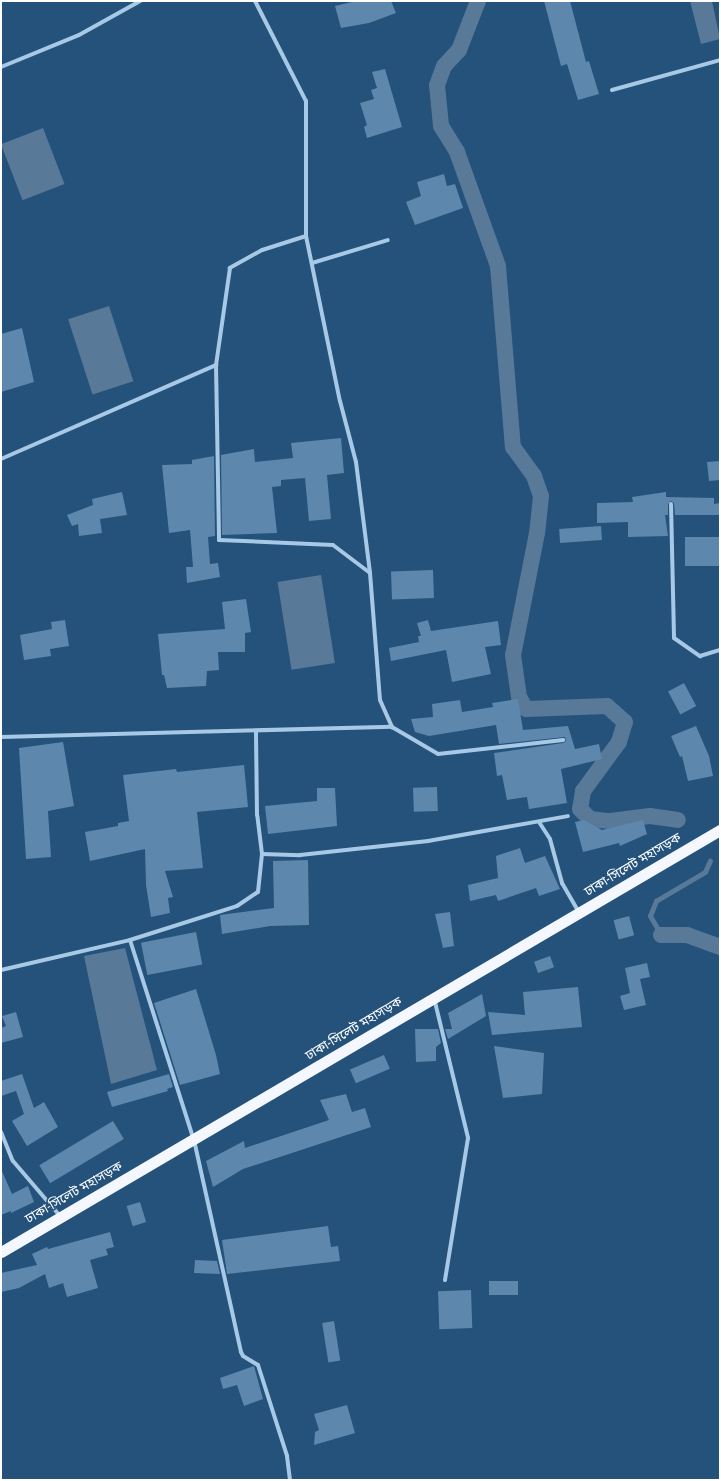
<!DOCTYPE html>
<meta charset="utf-8">
<style>
body{margin:0}
#map{position:relative;width:721px;height:1481px;overflow:hidden;background:#24527b;font-family:"Roboto Condensed","Noto Sans Bengali",sans-serif}
div>[style]{position:absolute}
.water>*{inset:0;background:#587997;transform-origin:0 0}
.stream>*{height:4.5px;margin:-2.25px;padding:0 2.25px;transform-origin:2.25px;border-radius:2.25px;background:#587997}
.canal>*{height:16px;margin:-8px;padding:0 8px;transform-origin:8px;border-radius:8px;background:#587997}
.building>*{inset:0;background:#5d87ad;transform-origin:0 0}
.minor>*{height:4px;margin:-2px;padding:0 2px;transform-origin:2px;border-radius:2px;background:#a8c9e5}
.trunk>*{height:11px;margin:-5.5px;padding:0 5.5px;transform-origin:5.5px;border-radius:5.5px;background:#f4f8fe}
span{translate:-50% -50%;white-space:nowrap;text-align:center;line-height:1.15;-webkit-text-stroke:3px #24527b;paint-order:stroke}
.street-label{font-size:13px;color:#fff}
.frame{position:absolute;inset:0;border:2px solid #fff;pointer-events:none}
</style>
<div id="map">
<div class="water">
<div style="clip-path:polygon(690px 1px,712px 1px,720px 39px,701px 44px)"></div>
<div style="left:43px;top:128px;width:60px;height:45px;rotate:69deg"></div>
<div style="left:109px;top:306px;width:79px;height:43px;rotate:72deg"></div>
<div style="left:321px;top:575px;width:89px;height:44px;rotate:81deg"></div>
<div style="clip-path:polygon(125px 948px,157px 1070px,111px 1084px,84px 956px)"></div>
</div>
<div class="stream">
<div style="left:661px;top:935px;width:22px;rotate:-120deg"></div>
<div style="left:650px;top:916px;width:16px;rotate:-68deg"></div>
<div style="left:656px;top:901px;width:57px;rotate:-30.6deg"></div>
<div style="left:705px;top:872px;width:12px;rotate:-66deg"></div>
</div>
<div class="canal">
<div style="left:478px;top:1px;width:53px;rotate:111.2deg"></div>
<div style="left:459px;top:50px;width:22px;rotate:133deg"></div>
<div style="left:444px;top:66px;width:20px;rotate:110deg"></div>
<div style="left:437px;top:85px;width:41px;rotate:84.4deg"></div>
<div style="left:441px;top:126px;width:31px;rotate:58deg"></div>
<div style="left:457px;top:152px;width:121px;rotate:70.2deg"></div>
<div style="left:498px;top:266px;width:182px;rotate:85.3deg"></div>
<div style="left:513px;top:447px;width:36px;rotate:54deg"></div>
<div style="left:534px;top:476px;width:21px;rotate:71deg"></div>
<div style="left:541px;top:496px;width:37px;rotate:96deg"></div>
<div style="left:537px;top:533px;width:124px;rotate:101.1deg"></div>
<div style="left:513px;top:655px;width:42px;rotate:81.9deg"></div>
<div style="left:519px;top:697px;width:14px;rotate:60deg"></div>
<div style="left:526px;top:709px;width:81px;rotate:-2.1deg"></div>
<div style="left:607px;top:706px;width:24px;rotate:42deg"></div>
<div style="left:625px;top:722px;width:21px;rotate:107deg"></div>
<div style="left:619px;top:742px;width:61px;rotate:126.3deg"></div>
<div style="left:583px;top:791px;width:18px;rotate:99deg"></div>
<div style="left:580px;top:809px;width:14px;rotate:45deg"></div>
<div style="left:590px;top:819px;width:20px;rotate:6deg"></div>
<div style="left:610px;top:821px;width:40px;rotate:-7.1deg"></div>
<div style="left:650px;top:816px;width:28px;rotate:8deg"></div>
<div style="left:661px;top:935px;width:26px"></div>
<div style="left:687px;top:935px;width:35px;rotate:20deg"></div>
</div>
<div class="building">
<div style="clip-path:polygon(356px 1px,391px 1px,396px 13px,369px 23px,341px 28px,335px 6px)"></div>
<div style="clip-path:polygon(544px 1px,570px 1px,586px 62px,589px 61px,599px 94px,578px 100px,567px 64px,561px 66px)"></div>
<div style="clip-path:polygon(385px 69px,402px 127px,367px 138px,364px 127px,367px 125px,360px 103px,374px 99px,371px 90px,377px 88px,372px 72px)"></div>
<div style="clip-path:polygon(444px 174px,447px 186px,455px 184px,463px 208px,415px 225px,406px 202px,421px 196px,417px 182px)"></div>
<div style="clip-path:polygon(22px 328px,34px 382px,1px 392px,1px 334px)"></div>
<div style="clip-path:polygon(341px 438px,344px 473px,327px 475px,331px 519px,309px 521px,305px 478px,281px 480px,281px 486px,272px 487px,277px 533px,222px 535px,221px 455px,254px 449px,255px 462px,293px 458px,291px 443px)"></div>
<div style="clip-path:polygon(214px 456px,215px 536px,208px 537px,210px 564px,218px 563px,220px 577px,187px 583px,186px 567px,193px 567px,190px 530px,169px 533px,162px 465px,192px 464px,192px 460px)"></div>
<div style="clip-path:polygon(720px 461px,720px 480px,709px 481px,707px 462px)"></div>
<div style="clip-path:polygon(122px 492px,127px 515px,100px 519px,102px 533px,79px 536px,78px 524px,72px 526px,67px 515px,93px 505px,92px 499px)"></div>
<div style="clip-path:polygon(666px 492px,666px 497px,714px 498px,714px 504px,720px 503px,720px 515px,675px 515px,674px 503px,671px 501px,668px 504px,668px 515px,665px 515px,668px 536px,628px 537px,628px 522px,597px 523px,597px 503px,633px 502px,632px 497px)"></div>
<div style="left:601px;top:526px;width:14px;height:42px;rotate:86deg"></div>
<div style="left:720px;top:537px;width:29px;height:35px;rotate:90deg"></div>
<div style="left:433px;top:570px;width:28px;height:42px;rotate:88deg"></div>
<div style="clip-path:polygon(246px 599px,251px 632px,245px 633px,245px 652px,218px 652px,219px 670px,207px 671px,206px 686px,167px 688px,164px 675px,162px 675px,158px 634px,225px 629px,222px 602px)"></div>
<div style="clip-path:polygon(65px 620px,69px 646px,50px 649px,51px 656px,24px 660px,20px 635px,52px 629px,51px 622px)"></div>
<div style="clip-path:polygon(428px 620px,431px 631px,498px 621px,501px 645px,485px 647px,491px 674px,452px 682px,446px 650px,391px 661px,389px 648px,419px 642px,418px 636px,421px 636px,417px 623px)"></div>
<div style="left:684px;top:683px;width:26px;height:18px;rotate:62deg"></div>
<div style="clip-path:polygon(518px 699px,523px 730px,568px 726px,575px 749px,599px 744px,602px 759px,561px 769px,567px 803px,529px 809px,527px 797px,507px 800px,502px 775px,497px 776px,494px 753px,563px 743px,566px 741px,565px 737px,499px 744px,496px 725px,429px 736px,415px 732px,411px 719px,433px 717px,432px 704px,460px 700px,462px 712px,493px 707px,492px 703px)"></div>
<div style="clip-path:polygon(696px 726px,709px 756px,713px 776px,688px 781px,682px 756px,680px 757px,671px 736px)"></div>
<div style="clip-path:polygon(63px 742px,74px 806px,48px 811px,51px 857px,26px 859px,19px 748px)"></div>
<div style="clip-path:polygon(244px 765px,248px 807px,197px 812px,203px 868px,165px 871px,173px 897px,168px 898px,170px 913px,151px 917px,146px 885px,145px 849px,90px 861px,85px 832px,118px 826px,118px 823px,129px 821px,123px 775px,176px 769px,177px 772px)"></div>
<div style="left:437px;top:787px;width:24px;height:24px;rotate:88deg"></div>
<div style="clip-path:polygon(317px 788px,335px 788px,337px 826px,268px 834px,265px 806px,317px 801px)"></div>
<div style="clip-path:polygon(584px 820px,602px 830px,643px 820px,647px 834px,620px 846px,619px 843px,583px 852px,575px 822px)"></div>
<div style="clip-path:polygon(520px 848px,525px 863px,545px 856px,560px 889px,539px 896px,536px 888px,498px 901px,496px 895px,470px 901px,468px 885px,498px 878px,496px 856px)"></div>
<div style="clip-path:polygon(308px 860px,309px 925px,270px 926px,222px 934px,220px 915px,274px 908px,273px 861px)"></div>
<div style="clip-path:polygon(450px 912px,454px 946px,443px 948px,435px 914px)"></div>
<div style="left:629px;top:916px;width:20px;height:16px;rotate:75deg"></div>
<div style="left:196px;top:932px;width:33px;height:56px;rotate:79deg"></div>
<div style="left:550px;top:956px;width:12px;height:17px;rotate:70deg"></div>
<div style="clip-path:polygon(647px 963px,650px 977px,640px 979px,646px 1005px,624px 1010px,620px 996px,630px 993px,625px 968px)"></div>
<div style="clip-path:polygon(578px 987px,582px 1027px,492px 1035px,488px 1012px,525px 1015px,523px 992px)"></div>
<div style="clip-path:polygon(196px 989px,216px 1055px,220px 1074px,180px 1085px,154px 1003px)"></div>
<div style="clip-path:polygon(482px 994px,486px 1016px,448px 1039px,445px 1029px,452px 1029px,448px 1013px)"></div>
<div style="clip-path:polygon(16px 1012px,23px 1037px,1px 1043px,1px 1028px,6px 1026px,2px 1016px)"></div>
<div style="clip-path:polygon(415px 1029px,438px 1029px,441px 1043px,436px 1047px,436px 1061px,416px 1062px)"></div>
<div style="clip-path:polygon(494px 1046px,544px 1053px,542px 1094px,503px 1098px)"></div>
<div style="left:384px;top:1055px;width:15px;height:37px;rotate:67deg"></div>
<div style="clip-path:polygon(22px 1074px,34px 1108px,44px 1102px,58px 1127px,27px 1146px,12px 1121px,24px 1114px,16px 1091px,1px 1096px,1px 1081px)"></div>
<div style="clip-path:polygon(169px 1074px,173px 1087px,167px 1089px,168px 1091px,112px 1107px,107px 1092px)"></div>
<div style="clip-path:polygon(346px 1094px,352px 1112px,365px 1108px,371px 1127px,243px 1169px,213px 1187px,206px 1161px,244px 1141px,245px 1148px,329px 1120px,320px 1100px)"></div>
<div style="left:113px;top:1121px;width:21px;height:86px;rotate:59deg"></div>
<div style="clip-path:polygon(1px 1169px,12px 1194px,28px 1186px,34px 1202px,11px 1213px,11px 1211px,1px 1215px)"></div>
<div style="left:140px;top:1202px;width:21px;height:14px;rotate:73deg"></div>
<div style="clip-path:polygon(328px 1226px,331px 1247px,338px 1246px,340px 1261px,227px 1274px,222px 1240px)"></div>
<div style="clip-path:polygon(110px 1232px,114px 1247px,106px 1249px,108px 1255px,90px 1260px,98px 1288px,67px 1297px,63px 1283px,49px 1288px,45px 1274px,19px 1288px,1px 1292px,1px 1273px,37px 1265px,32px 1254px,47px 1247px,48px 1249px)"></div>
<div style="clip-path:polygon(195px 1260px,217px 1261px,220px 1274px,194px 1273px)"></div>
<div style="left:489px;top:1281px;width:29px;height:14px"></div>
<div style="left:471px;top:1290px;width:38px;height:33px;rotate:88deg"></div>
<div style="left:334px;top:1321px;width:40px;height:12px;rotate:81deg"></div>
<div style="clip-path:polygon(254px 1366px,263px 1399px,244px 1406px,237px 1385px,223px 1389px,220px 1378px)"></div>
<div style="clip-path:polygon(347px 1405px,355px 1433px,314px 1445px,315px 1432px,319px 1430px,314px 1414px)"></div>
</div>
<div class="minor">
<div style="left:255px;top:1px;width:112px;rotate:63deg"></div>
<div style="left:306px;top:101px;width:135px;rotate:90deg"></div>
<div style="left:306px;top:236px;width:168px;rotate:78.4deg"></div>
<div style="left:340px;top:401px;width:63px;rotate:75.3deg"></div>
<div style="left:356px;top:462px;width:112px;rotate:82.8deg"></div>
<div style="left:370px;top:573px;width:127px;rotate:85.5deg"></div>
<div style="left:380px;top:700px;width:30px;rotate:66deg"></div>
<div style="left:392px;top:727px;width:53px;rotate:30.4deg"></div>
<div style="left:438px;top:754px;width:126px;rotate:-6.4deg"></div>
<div style="left:1px;top:67px;width:84px;rotate:-22.3deg"></div>
<div style="left:79px;top:35px;width:70px;rotate:-29.1deg"></div>
<div style="left:612px;top:90px;width:112px;rotate:-15.5deg"></div>
<div style="left:306px;top:236px;width:46px;rotate:162.3deg"></div>
<div style="left:262px;top:250px;width:37px;rotate:151deg"></div>
<div style="left:230px;top:268px;width:98px;rotate:98.2deg"></div>
<div style="left:216px;top:365px;width:175px;rotate:89deg"></div>
<div style="left:219px;top:540px;width:114px;rotate:2.5deg"></div>
<div style="left:333px;top:545px;width:46px;rotate:37.1deg"></div>
<div style="left:312px;top:263px;width:79px;rotate:-16.8deg"></div>
<div style="left:1px;top:459px;width:235px;rotate:-23.6deg"></div>
<div style="left:671px;top:504px;width:134px;rotate:88.7deg"></div>
<div style="left:674px;top:638px;width:32px;rotate:35deg"></div>
<div style="left:700px;top:656px;width:21px;rotate:-17deg"></div>
<div style="left:1px;top:737px;width:391px;rotate:-1.5deg"></div>
<div style="left:539px;top:822px;width:20px;rotate:57deg"></div>
<div style="left:550px;top:839px;width:46px;rotate:74.7deg"></div>
<div style="left:562px;top:883px;width:32px;rotate:60deg"></div>
<div style="left:262px;top:854px;width:38px;rotate:2deg"></div>
<div style="left:300px;top:855px;width:129px;rotate:-6.2deg"></div>
<div style="left:428px;top:841px;width:142px;rotate:-10.1deg"></div>
<div style="left:130px;top:940px;width:112px;rotate:-17.6deg"></div>
<div style="left:237px;top:906px;width:25px;rotate:-34deg"></div>
<div style="left:258px;top:892px;width:38px;rotate:-84deg"></div>
<div style="left:262px;top:854px;width:39px;rotate:-97deg"></div>
<div style="left:257px;top:815px;width:83px;rotate:-90.7deg"></div>
<div style="left:1px;top:970px;width:132px;rotate:-13.1deg"></div>
<div style="left:130px;top:940px;width:210px;rotate:72.3deg"></div>
<div style="left:194px;top:1140px;width:217px;rotate:77.5deg"></div>
<div style="left:241px;top:1352px;width:4px;rotate:63deg"></div>
<div style="left:243px;top:1356px;width:17px;rotate:31deg"></div>
<div style="left:258px;top:1365px;width:96px;rotate:72.3deg"></div>
<div style="left:287px;top:1456px;width:24px;rotate:83deg"></div>
<div style="left:434px;top:998px;width:144px;rotate:76.3deg"></div>
<div style="left:468px;top:1138px;width:144px;rotate:99.2deg"></div>
<div style="left:1px;top:1132px;width:31px;rotate:68deg"></div>
<div style="left:13px;top:1161px;width:74px;rotate:49.4deg"></div>
</div>
<div class="trunk">
<div style="left:1px;top:1252px;width:834px;rotate:-30.41deg"></div>
</div>
<div class="street-label">
<span style="left:633px;top:865px;rotate:-31deg">ঢাকা-সিলেট মহাসড়ক</span>
<span style="left:354px;top:1029px;rotate:-31deg">ঢাকা-সিলেট মহাসড়ক</span>
<span style="left:74px;top:1193px;rotate:-30deg">ঢাকা-সিলেট মহাসড়ক</span>
</div>
<div class="frame"></div>
</div>
